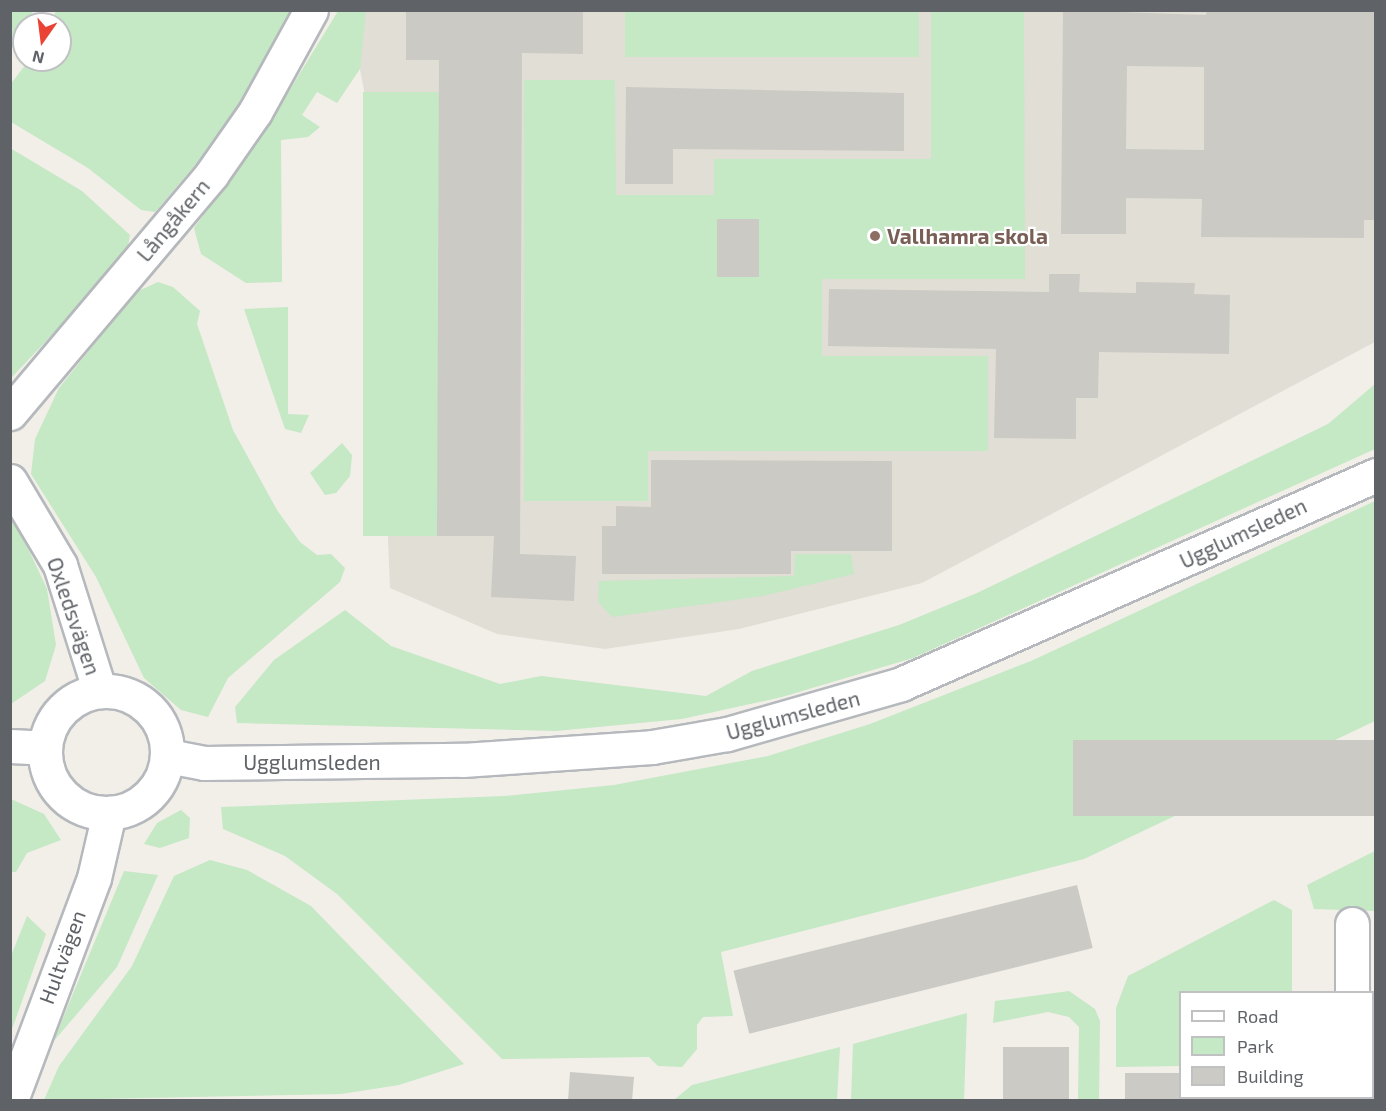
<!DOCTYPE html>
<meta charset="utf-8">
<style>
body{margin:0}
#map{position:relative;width:1386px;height:1111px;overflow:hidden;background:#f1efe8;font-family:"Exo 2",sans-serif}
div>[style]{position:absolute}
.education>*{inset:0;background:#e1ded6}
.green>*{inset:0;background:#c5e8c5;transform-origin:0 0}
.building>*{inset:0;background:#cccac5;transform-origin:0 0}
.roads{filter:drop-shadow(2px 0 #b5b8bc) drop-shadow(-2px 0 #b5b8bc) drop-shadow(0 2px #b5b8bc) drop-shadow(0 -2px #b5b8bc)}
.minor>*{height:33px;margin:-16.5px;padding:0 16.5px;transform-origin:16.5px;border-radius:16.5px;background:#fff}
.minor>.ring{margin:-16.5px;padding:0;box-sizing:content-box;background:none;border:33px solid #fff;border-radius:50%}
.dots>*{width:16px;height:16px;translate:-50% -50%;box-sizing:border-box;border:3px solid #fff;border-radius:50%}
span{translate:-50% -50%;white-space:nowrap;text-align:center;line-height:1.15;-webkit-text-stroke:4.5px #fff;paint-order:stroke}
.street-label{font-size:21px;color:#5f6368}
.education-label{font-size:21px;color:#785e54;font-weight:700}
.left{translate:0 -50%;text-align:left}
.frame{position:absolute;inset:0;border:12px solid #5f6368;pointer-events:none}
.legend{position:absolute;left:1179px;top:991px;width:195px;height:108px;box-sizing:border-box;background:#fff;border:2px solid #bfc1c3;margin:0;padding:8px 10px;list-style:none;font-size:18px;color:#5f6368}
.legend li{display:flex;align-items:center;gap:12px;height:30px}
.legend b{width:30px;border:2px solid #bfc1c3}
.north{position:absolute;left:12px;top:12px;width:60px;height:60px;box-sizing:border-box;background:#fff;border:2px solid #bfc1c3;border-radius:50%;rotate:194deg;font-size:16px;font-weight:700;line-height:24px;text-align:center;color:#5f6368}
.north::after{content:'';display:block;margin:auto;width:21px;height:27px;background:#ea4335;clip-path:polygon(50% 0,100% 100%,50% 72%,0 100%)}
</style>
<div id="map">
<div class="education">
<div style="clip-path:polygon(357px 10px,1375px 11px,1375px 342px,922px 583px,739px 629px,605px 649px,497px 634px,390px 588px,372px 131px,354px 39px)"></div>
</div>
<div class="green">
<div style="clip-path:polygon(11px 10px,33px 11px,11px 51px,10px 11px)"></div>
<div style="clip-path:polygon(56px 11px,294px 11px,230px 124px,155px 212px,141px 210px,88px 168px,11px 122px,10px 85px,29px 60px,60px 60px,60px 24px,50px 24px)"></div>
<div style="clip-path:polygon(338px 11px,366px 11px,360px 69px,337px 103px,317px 92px,302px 115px,320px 127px,308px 137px,281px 140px,282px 282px,246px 283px,201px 254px,194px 228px,261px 137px)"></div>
<div style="left:625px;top:11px;width:294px;height:46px"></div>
<div style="clip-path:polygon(931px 11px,1024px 11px,1025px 279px,822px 279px,822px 356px,988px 356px,988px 451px,648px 451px,648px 501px,524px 501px,524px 80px,615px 80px,616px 195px,714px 195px,714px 159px,931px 159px)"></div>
<div style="left:439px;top:92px;width:444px;height:76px;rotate:90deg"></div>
<div style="clip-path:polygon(10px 148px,82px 191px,130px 235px,128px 246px,85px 300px,11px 378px)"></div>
<div style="clip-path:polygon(158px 282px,173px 287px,200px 311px,197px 324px,233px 430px,277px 510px,300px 542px,317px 555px,331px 554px,345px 568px,340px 582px,228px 678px,208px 717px,181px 710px,144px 678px,96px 577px,31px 474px,35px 439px,59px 388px,136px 292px)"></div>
<div style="clip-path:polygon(288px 307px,288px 414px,309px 415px,301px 433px,285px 429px,244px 309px)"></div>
<div style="clip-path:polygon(1375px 384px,1375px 449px,913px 658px,782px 697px,682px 719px,556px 731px,237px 723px,235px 707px,274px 660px,345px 610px,391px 646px,500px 684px,541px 676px,706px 696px,752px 671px,899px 625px,977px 593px,1328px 424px)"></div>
<div style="clip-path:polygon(342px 443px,352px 455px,350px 476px,336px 493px,325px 495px,310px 473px)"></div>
<div style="clip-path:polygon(1375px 501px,1375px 721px,1084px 859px,721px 952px,733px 1016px,703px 1017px,697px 1025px,697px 1049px,682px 1067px,658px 1066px,649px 1057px,502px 1059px,337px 894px,285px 856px,223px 829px,221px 807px,505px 796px,614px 785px,768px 756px,870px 724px,1031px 661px)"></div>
<div style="clip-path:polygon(10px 510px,47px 589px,56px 645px,45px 681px,11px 704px)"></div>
<div style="clip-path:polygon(795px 554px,851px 554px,854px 574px,763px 596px,612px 617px,598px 602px,599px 581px,794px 576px)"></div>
<div style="clip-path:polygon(11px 799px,44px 814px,61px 840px,27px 853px,16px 872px,11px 872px)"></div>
<div style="clip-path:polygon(181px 810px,190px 818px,189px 838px,160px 848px,144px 844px,157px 823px)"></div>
<div style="clip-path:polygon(1375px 851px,1375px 911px,1314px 909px,1307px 885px)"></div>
<div style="clip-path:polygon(210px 860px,247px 870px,311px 906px,464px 1064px,399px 1085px,341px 1094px,44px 1100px,59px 1066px,132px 966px,174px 876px)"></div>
<div style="clip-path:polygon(124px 871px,158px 875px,117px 967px,53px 1042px)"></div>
<div style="clip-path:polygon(1274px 900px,1292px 910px,1292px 992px,1180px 992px,1180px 1066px,1116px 1067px,1116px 1008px,1128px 976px)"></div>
<div style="clip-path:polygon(27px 916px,46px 934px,11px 1032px,11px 956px)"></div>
<div style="clip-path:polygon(1069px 991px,1095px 1009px,1100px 1021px,1099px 1100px,1078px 1100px,1079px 1027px,1069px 1017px,1048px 1012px,993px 1023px,995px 1001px)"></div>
<div style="clip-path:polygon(967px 1013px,964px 1100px,851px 1100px,853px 1044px)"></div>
<div style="clip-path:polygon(840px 1047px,837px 1100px,674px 1100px,692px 1085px)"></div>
</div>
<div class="building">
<div style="clip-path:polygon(406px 10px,583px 10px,583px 54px,522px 53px,520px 554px,576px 556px,574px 601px,491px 597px,494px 536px,437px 536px,439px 60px,406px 60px)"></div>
<div style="clip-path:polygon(evenodd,1063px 10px,1206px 15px,1207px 10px,1376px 10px,1376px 220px,1364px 220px,1364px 238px,1201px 237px,1202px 199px,1126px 198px,1126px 234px,1061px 234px,1063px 10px,1127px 66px,1204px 67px,1204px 150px,1126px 149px,1127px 66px)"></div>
<div style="clip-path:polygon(626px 87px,904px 93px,904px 151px,673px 149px,673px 184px,625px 184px)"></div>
<div style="left:717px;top:219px;width:42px;height:58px"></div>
<div style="clip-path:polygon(1049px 274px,1080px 274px,1079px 292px,1136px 293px,1136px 282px,1195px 283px,1194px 294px,1230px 295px,1229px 354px,1099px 352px,1098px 398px,1076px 398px,1076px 439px,994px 438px,996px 349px,828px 346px,829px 289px,1049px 292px)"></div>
<div style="clip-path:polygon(651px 460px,892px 461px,892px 551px,791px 551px,791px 574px,602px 574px,602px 526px,616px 526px,616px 506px,651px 507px)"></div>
<div style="left:1376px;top:740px;width:76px;height:303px;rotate:90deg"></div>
<div style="left:1077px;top:885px;width:65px;height:354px;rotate:76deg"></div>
<div style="left:1003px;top:1047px;width:66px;height:54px"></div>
<div style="clip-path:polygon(570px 1072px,634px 1077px,632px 1101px,568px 1101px)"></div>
<div style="left:1125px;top:1073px;width:55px;height:28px"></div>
</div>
<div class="roads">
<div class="minor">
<div style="left:10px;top:413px;width:312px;rotate:-49.8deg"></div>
<div style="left:211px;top:175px;width:77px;rotate:-55.1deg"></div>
<div style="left:255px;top:112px;width:116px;rotate:-61.2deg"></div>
<div style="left:10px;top:481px;width:98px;rotate:59.2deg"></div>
<div style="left:60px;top:565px;width:130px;rotate:72.5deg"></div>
<div class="ring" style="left:45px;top:691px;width:89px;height:89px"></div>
<div style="left:10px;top:746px;width:35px;rotate:3deg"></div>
<div style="left:168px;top:756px;width:37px;rotate:11deg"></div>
<div style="left:204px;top:763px;width:259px;rotate:-0.7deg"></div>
<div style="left:463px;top:760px;width:189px;rotate:-3.9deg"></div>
<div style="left:652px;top:747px;width:76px;rotate:-9.8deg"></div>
<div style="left:727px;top:734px;width:181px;rotate:-16deg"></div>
<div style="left:901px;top:684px;width:519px;rotate:-23.75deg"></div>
<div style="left:1352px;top:924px;width:68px;rotate:90deg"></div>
<div style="left:1352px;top:1098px;width:2px;rotate:90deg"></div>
<div style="left:11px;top:1100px;width:237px;rotate:-69.5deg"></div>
<div style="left:94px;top:878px;width:67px;rotate:-77deg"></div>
</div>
</div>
<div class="dots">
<div style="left:875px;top:236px;background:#8d6e63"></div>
</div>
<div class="street-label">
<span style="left:173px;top:220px;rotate:-50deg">Långåkern</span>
<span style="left:1243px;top:533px;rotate:-25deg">Ugglumsleden</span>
<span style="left:74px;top:616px;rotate:71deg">Oxledsvägen</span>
<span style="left:793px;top:715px;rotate:-15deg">Ugglumsleden</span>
<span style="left:312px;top:762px">Ugglumsleden</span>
<span style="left:62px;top:957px;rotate:-70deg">Hultvägen</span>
</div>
<div class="education-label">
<span class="left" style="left:887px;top:236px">Vallhamra skola</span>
</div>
<div class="frame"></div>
<ul class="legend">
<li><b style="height:8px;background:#fff"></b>Road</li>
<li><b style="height:16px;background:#c5e8c5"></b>Park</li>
<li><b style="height:16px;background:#cccac5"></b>Building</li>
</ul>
<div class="north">N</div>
</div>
